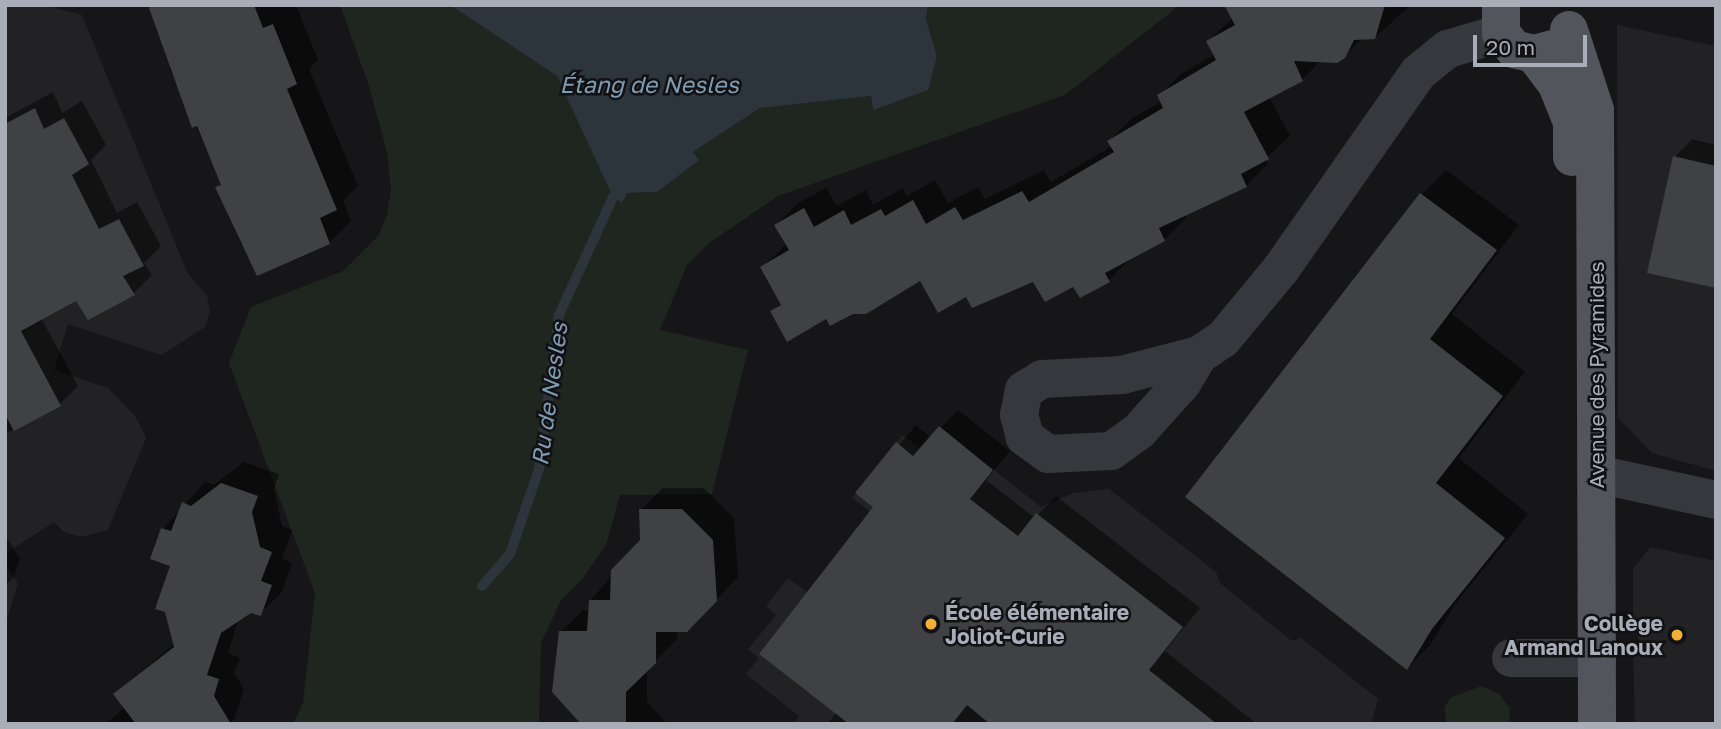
<!DOCTYPE html>
<meta charset="utf-8">
<style>
body{margin:0}
#map{position:relative;width:1721px;height:729px;overflow:hidden;background:#161618;font-family:"Golos Text",sans-serif}
div>[style]{position:absolute}
.built>*{inset:0;background:#222225}
.green>*{inset:0;background:#1e261f}
.water>*{inset:0;background:#2c353c}
.shadow>*{inset:0;background:#0007}
.stream>*{height:10px;margin:-5px;padding:0 5px;transform-origin:5px;border-radius:5px;background:#2c353c}
.building>*{inset:0;background:#404145}
.minor>*{height:38px;margin:-19px;padding:0 19px;transform-origin:19px;border-radius:19px;background:#37383d}
.major>*{height:38px;margin:-19px;padding:0 19px;transform-origin:19px;border-radius:19px;background:#53555c}
.dots>*{width:19px;height:19px;translate:-50% -50%;box-sizing:border-box;border:4px solid #111113;border-radius:50%}
span{translate:-50% -50%;white-space:nowrap;text-align:center;line-height:1.15;-webkit-text-stroke:5px #111113;paint-order:stroke}
.street-label{font-size:21px;color:#a8adb8}
.poi-label{font-size:21px;color:#a8adb8;font-weight:700}
.left{translate:0 -50%;text-align:left}
.right{translate:-100% -50%;text-align:right}
.water-label{font-size:23px;color:#7f9bb3;font-style:italic}
.frame{position:absolute;inset:0;border:7px solid #a8adb8;pointer-events:none}
.scale{position:absolute;left:1473px;top:35px;width:114px;height:32px;box-sizing:border-box;border:4px solid #a8adb8;border-top:0;padding-left:9px;font-size:21px;line-height:24px;white-space:nowrap;color:#a8adb8;-webkit-text-stroke:5px #111113;paint-order:stroke}
</style>
<div id="map">
<div class="built">
<div style="clip-path:polygon(5px 5px,44px 5px,82px 15px,188px 274px,207px 296px,210px 312px,205px 327px,162px 355px,68px 324px,54px 370px,108px 388px,136px 417px,146px 438px,108px 530px,80px 537px,64px 532px,54px 522px,5px 554px)"></div>
<div style="clip-path:polygon(1617px 25px,1716px 46px,1716px 471px,1652px 453px,1618px 418px)"></div>
<div style="clip-path:polygon(939px 426px,1041px 507px,1073px 493px,1109px 489px,1216px 572px,1220px 583px,1292px 641px,1301px 638px,1378px 699px,1371px 724px,793px 724px,799px 716px,746px 674px,759px 658px,748px 649px,776px 615px,766px 606px,788px 578px,807px 592px,870px 512px,852px 498px,902px 435px,921px 449px)"></div>
<div style="clip-path:polygon(1650px 547px,1716px 561px,1716px 724px,1635px 724px,1633px 651px,1638px 651px,1639px 618px,1633px 617px,1633px 569px)"></div>
<div style="clip-path:polygon(5px 564px,18px 584px,5px 625px)"></div>
</div>
<div class="green">
<div style="clip-path:polygon(340px 5px,450px 5px,557px 76px,576px 115px,627px 193px,657px 192px,698px 159px,693px 152px,760px 108px,871px 96px,873px 110px,937px 56px,926px 19px,928px 5px,1180px 5px,1065px 95px,778px 196px,709px 243px,687px 265px,660px 330px,748px 350px,712px 494px,620px 495px,606px 545px,582px 579px,561px 600px,541px 643px,539px 724px,293px 724px,303px 703px,315px 593px,229px 363px,251px 307px,343px 271px,378px 236px,387px 215px,391px 190px,387px 152px,369px 86px)"></div>
<div style="clip-path:polygon(1481px 686px,1499px 694px,1510px 708px,1509px 724px,1447px 724px,1444px 708px,1450px 698px)"></div>
</div>
<div class="water">
<div style="clip-path:polygon(450px 5px,928px 5px,926px 19px,937px 56px,928px 90px,873px 110px,871px 96px,760px 108px,693px 152px,699px 160px,657px 192px,627px 193px,622px 203px,613px 197px,557px 76px)"></div>
</div>
<div class="shadow">
<div style="clip-path:polygon(150px 5px,296px 5px,318px 60px,309px 69px,358px 186px,343px 201px,351px 221px,329px 243px,241px 245px,217px 188px,222px 183px,169px 68px,174px 63px)"></div>
<div style="clip-path:polygon(1235px 5px,1411px 5px,1374px 38px,1363px 38px,1344px 56px,1321px 60px,1302px 80px,1269px 97px,1290px 136px,1265px 159px,1268px 164px,1246px 186px,1184px 214px,1186px 218px,1164px 240px,1131px 258px,1109px 280px,1074px 284px,1034px 279px,967px 295px,920px 278px,853px 312px,827px 317px,773px 312px,782px 302px,762px 267px,787px 244px,776px 225px,798px 203px,826px 188px,837px 206px,866px 190px,873px 205px,903px 188px,907px 196px,935px 180px,948px 203px,978px 187px,985px 199px,1044px 170px,1051px 182px,1112px 146px,1109px 141px,1131px 119px,1162px 101px,1159px 96px,1181px 74px,1215px 54px,1208px 41px,1233px 18px)"></div>
<div style="clip-path:polygon(53px 92px,62px 113px,82px 101px,106px 145px,91px 160px,117px 213px,137px 202px,161px 246px,144px 263px,152px 275px,134px 293px,88px 317px,77px 299px,41px 318px,78px 386px,60px 404px,5px 434px,5px 118px)"></div>
<div style="clip-path:polygon(1692px 139px,1716px 145px,1716px 287px,1675px 157px)"></div>
<div style="clip-path:polygon(1446px 170px,1519px 225px,1452px 314px,1525px 372px,1459px 458px,1528px 514px,1456px 603px,1430px 645px,1407px 668px,1187px 497px,1422px 194px)"></div>
<div style="clip-path:polygon(958px 410px,1010px 451px,986px 480px,1035px 518px,1056px 496px,1200px 608px,1165px 651px,1257px 724px,828px 723px,837px 712px,876px 507px,858px 493px,916px 425px,931px 438px)"></div>
<div style="clip-path:polygon(244px 462px,279px 474px,274px 489px,282px 526px,292px 530px,282px 559px,292px 563px,282px 592px,260px 614px,250px 611px,239px 618px,228px 653px,240px 658px,234px 673px,244px 689px,232px 724px,106px 724px,125px 707px,115px 694px,175px 643px,172px 565px,163px 529px,205px 482px,214px 485px)"></div>
<div style="clip-path:polygon(663px 488px,704px 488px,734px 518px,738px 577px,709px 608px,677px 630px,677px 639px,647px 669px,647px 702px,668px 724px,584px 724px,561px 632px,583px 610px,590px 610px,590px 601px,641px 541px,641px 510px)"></div>
<div style="clip-path:polygon(5px 535px,20px 559px,14px 577px,5px 586px)"></div>
</div>
<div class="stream">
<div style="left:482px;top:586px;width:43px;rotate:-48.8deg"></div>
<div style="left:510px;top:554px;width:90px;rotate:-71.2deg"></div>
<div style="left:539px;top:469px;width:155px;rotate:-82.6deg"></div>
<div style="left:559px;top:315px;width:130px;rotate:-65.4deg"></div>
</div>
<div class="building">
<div style="clip-path:polygon(148px 5px,254px 5px,263px 28px,273px 24px,297px 84px,287px 89px,337px 210px,320px 218px,330px 244px,257px 276px,215px 187px,221px 185px,197px 126px,192px 128px)"></div>
<div style="clip-path:polygon(1224px 5px,1385px 5px,1375px 39px,1354px 40px,1345px 58px,1337px 63px,1294px 61px,1303px 81px,1244px 112px,1269px 159px,1241px 174px,1247px 187px,1159px 228px,1165px 241px,1105px 273px,1110px 282px,1080px 298px,1073px 287px,1045px 302px,1033px 282px,972px 308px,966px 297px,938px 313px,920px 281px,866px 314px,853px 314px,830px 326px,826px 319px,787px 342px,770px 311px,781px 305px,760px 267px,789px 250px,774px 225px,804px 208px,814px 227px,844px 210px,851px 225px,881px 209px,885px 216px,913px 200px,926px 224px,955px 207px,963px 220px,1022px 191px,1029px 202px,1114px 152px,1107px 141px,1163px 108px,1157px 95px,1216px 60px,1206px 41px,1235px 25px)"></div>
<div style="clip-path:polygon(35px 108px,44px 129px,64px 118px,89px 164px,72px 175px,99px 229px,119px 219px,144px 266px,123px 276px,135px 295px,88px 320px,76px 301px,21px 331px,61px 406px,14px 431px,5px 414px,5px 124px)"></div>
<div style="clip-path:polygon(1673px 156px,1716px 166px,1716px 288px,1647px 273px)"></div>
<div style="clip-path:polygon(1420px 193px,1497px 250px,1430px 339px,1503px 396px,1436px 483px,1505px 538px,1432px 629px,1407px 670px,1185px 497px)"></div>
<div style="clip-path:polygon(939px 426px,993px 470px,970px 499px,1018px 536px,1036px 513px,1183px 627px,1149px 670px,1217px 724px,990px 724px,967px 705px,952px 724px,849px 724px,759px 654px,873px 507px,855px 493px,896px 442px,913px 456px)"></div>
<div style="clip-path:polygon(221px 483px,258px 496px,252px 512px,260px 547px,272px 552px,261px 581px,272px 585px,261px 616px,251px 613px,221px 633px,207px 675px,219px 679px,214px 696px,231px 724px,136px 724px,113px 694px,174px 647px,165px 612px,155px 609px,170px 566px,150px 559px,161px 528px,171px 531px,182px 502px,191px 506px)"></div>
<div style="clip-path:polygon(639px 509px,682px 509px,713px 540px,717px 601px,687px 632px,656px 632px,656px 663px,626px 692px,626px 724px,581px 724px,552px 692px,559px 631px,587px 631px,589px 600px,610px 600px,611px 570px,640px 540px)"></div>
</div>
<div class="minor">
<div style="left:1199px;top:355px;width:33px;rotate:121deg"></div>
<div style="left:1182px;top:383px;width:64px;rotate:131.9deg"></div>
<div style="left:1139px;top:431px;width:34px;rotate:144deg"></div>
<div style="left:1111px;top:451px;width:63px;rotate:177.3deg"></div>
<div style="left:1048px;top:454px;width:29px;rotate:-144deg"></div>
<div style="left:1025px;top:437px;width:23px;rotate:-105deg"></div>
<div style="left:1019px;top:415px;width:25px;rotate:-79deg"></div>
<div style="left:1024px;top:390px;width:21px;rotate:-31deg"></div>
<div style="left:1042px;top:379px;width:80px;rotate:-2.9deg"></div>
<div style="left:1122px;top:375px;width:80px;rotate:-14.6deg"></div>
<div style="left:1199px;top:355px;width:29px;rotate:-34deg"></div>
<div style="left:1223px;top:339px;width:91px;rotate:-50.4deg"></div>
<div style="left:1281px;top:269px;width:239px;rotate:-55deg"></div>
<div style="left:1418px;top:73px;width:38px;rotate:-39deg"></div>
<div style="left:1448px;top:49px;width:55px;rotate:-16.8deg"></div>
<div style="left:1597px;top:474px;width:122px;rotate:12.3deg"></div>
<div style="left:1511px;top:658px;width:86px"></div>
</div>
<div class="major">
<div style="left:1501px;top:5px;width:28px;rotate:90deg"></div>
<div style="left:1501px;top:33px;width:21px;rotate:51deg"></div>
<div style="left:1514px;top:49px;width:21px;rotate:14deg"></div>
<div style="left:1534px;top:54px;width:23px;rotate:-15deg"></div>
<div style="left:1569px;top:30px;width:84px;rotate:72deg"></div>
<div style="left:1595px;top:110px;width:614px;rotate:89.81deg"></div>
<div style="left:1534px;top:54px;width:39px;rotate:53deg"></div>
<div style="left:1557px;top:85px;width:40px;rotate:68deg"></div>
<div style="left:1572px;top:122px;width:35px;rotate:90deg"></div>
</div>
<div class="dots">
<div style="left:931px;top:624px;background:#f2b134"></div>
<div style="left:1677px;top:635px;background:#f2b134"></div>
</div>
<div class="street-label">
<span style="left:1596px;top:375px;rotate:-90deg">Avenue des Pyramides</span>
</div>
<div class="poi-label">
<span class="left" style="left:945px;top:624px">École élémentaire<br>Joliot-Curie</span>
<span class="right" style="left:1663px;top:635px">Collège<br>Armand Lanoux</span>
</div>
<div class="water-label">
<span style="left:649px;top:84px">Étang de Nesles</span>
<span style="left:549px;top:394px;rotate:-82deg">Ru de Nesles</span>
</div>
<div class="frame"></div>
<div class="scale">20 m</div>
</div>
